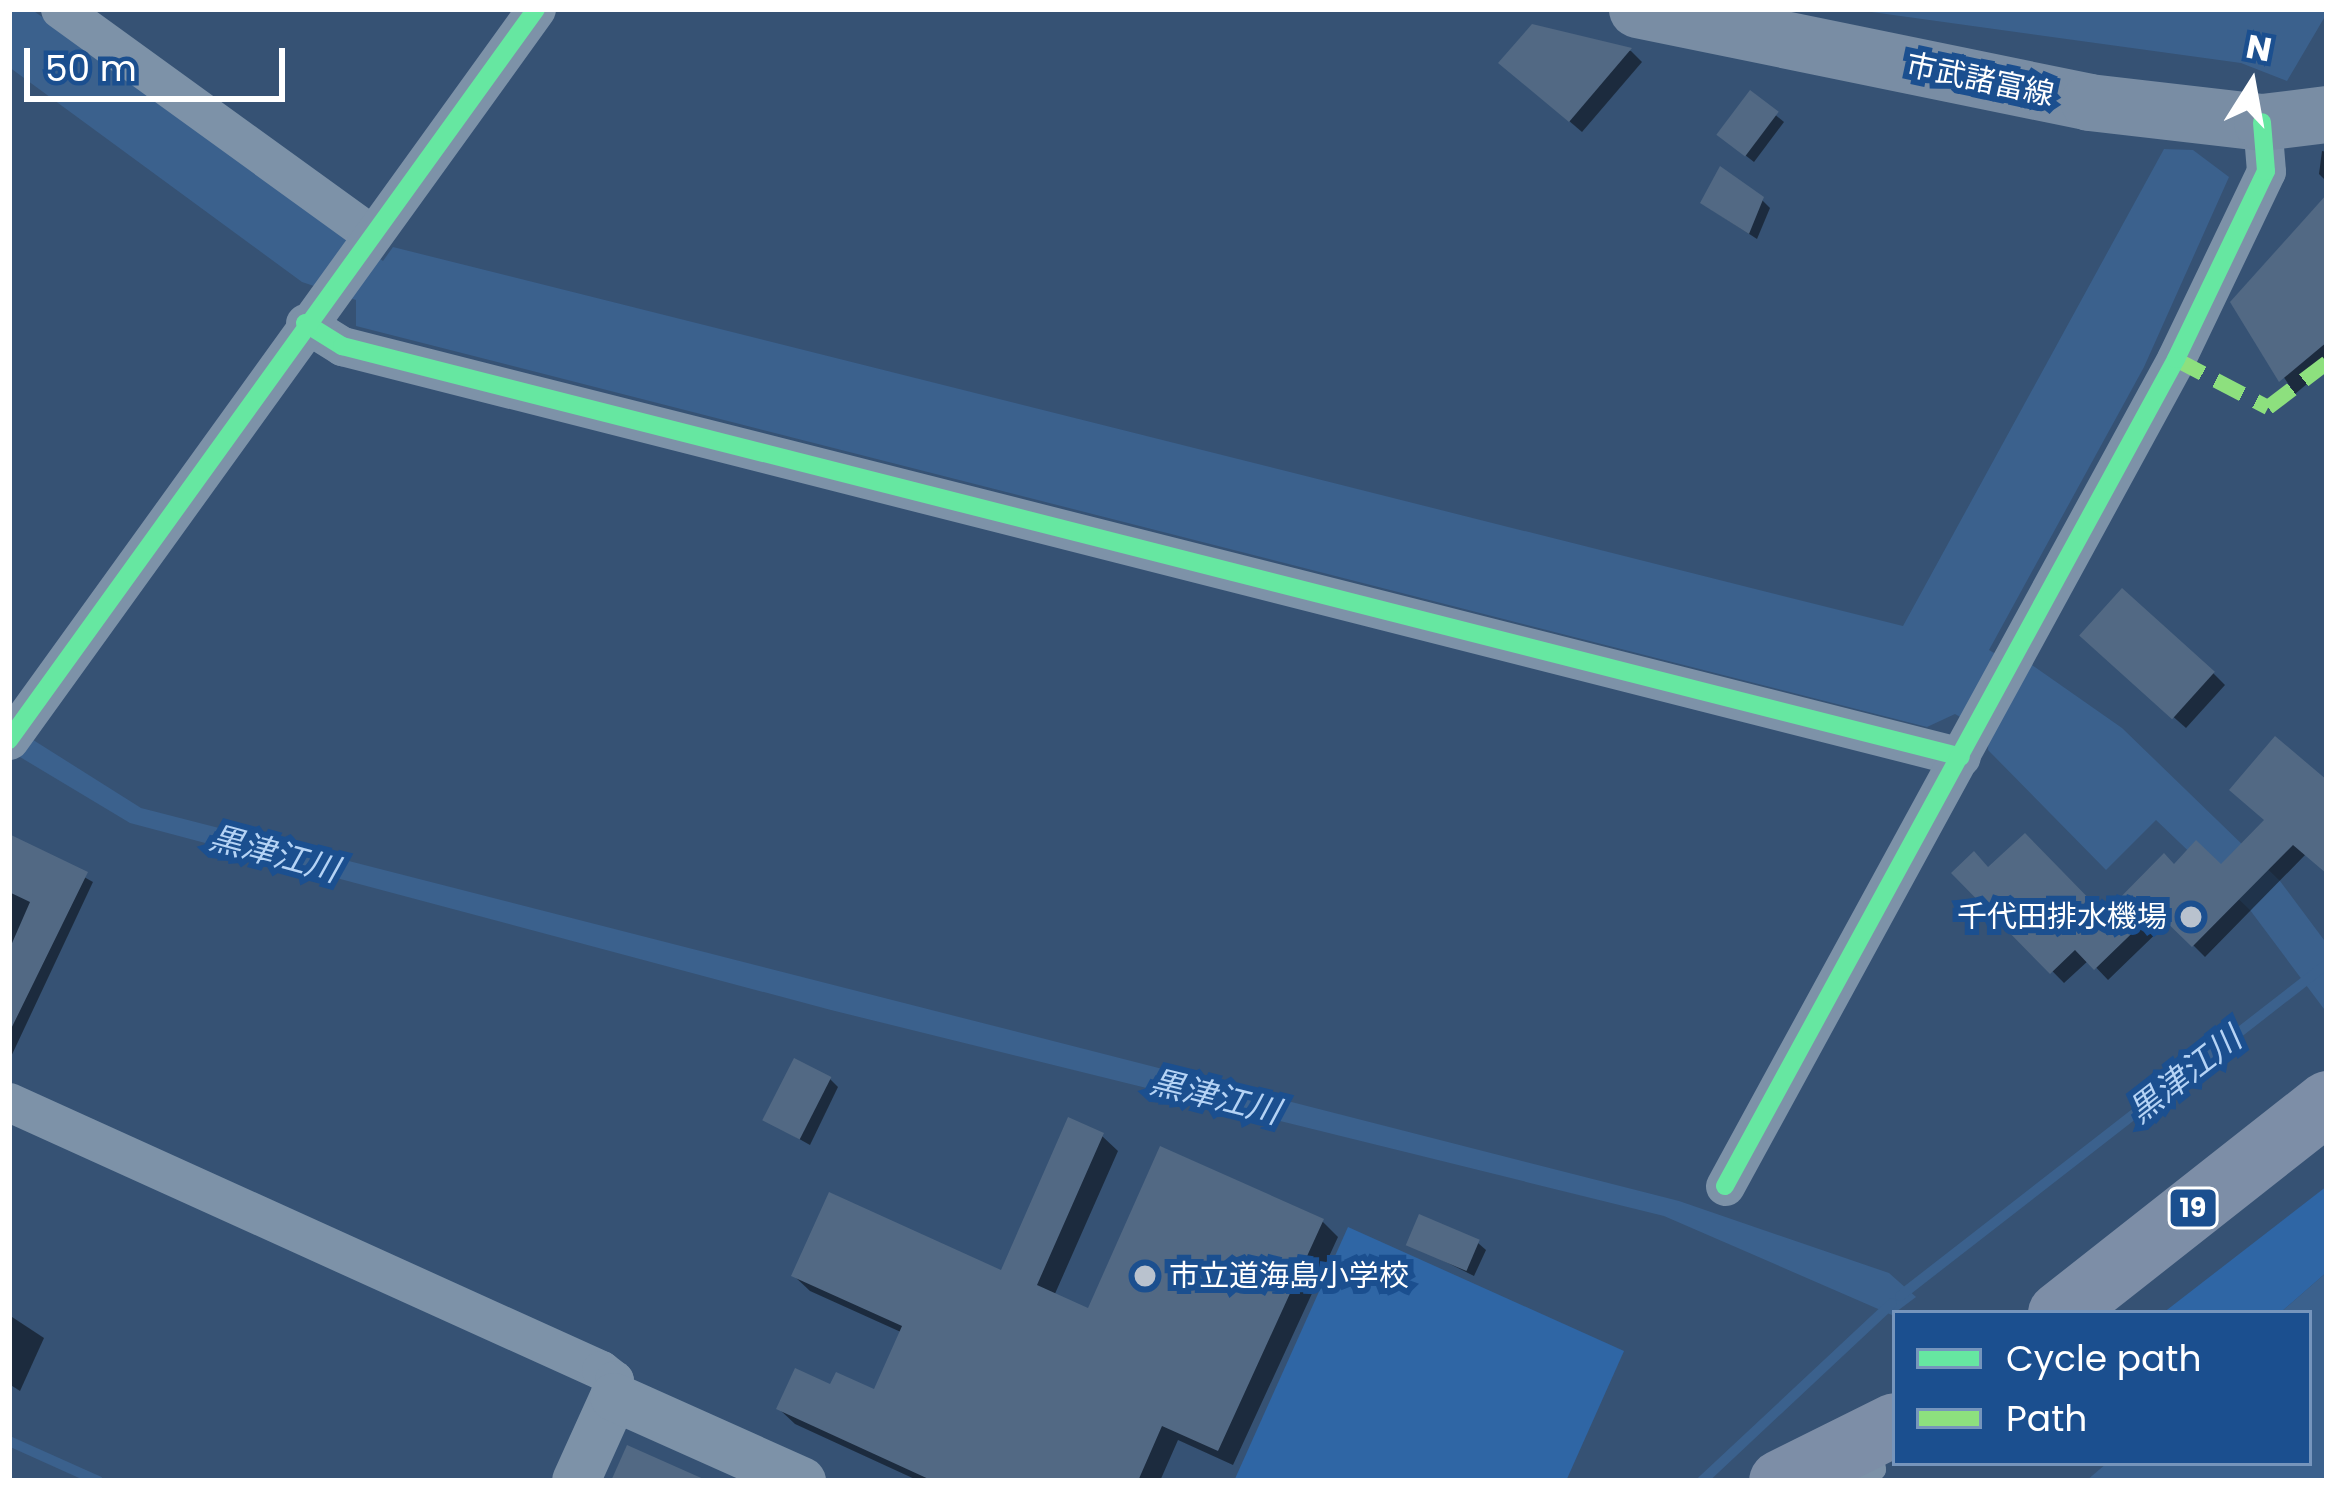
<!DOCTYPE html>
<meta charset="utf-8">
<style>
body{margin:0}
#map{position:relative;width:2336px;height:1490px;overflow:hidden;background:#365274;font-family:Poppins,"Noto Sans JP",sans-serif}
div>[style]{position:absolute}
.green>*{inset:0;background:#2f66a5}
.water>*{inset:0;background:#3b618d}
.shadow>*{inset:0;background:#0007}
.stream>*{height:10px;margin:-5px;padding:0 5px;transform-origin:5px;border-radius:5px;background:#3b618d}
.building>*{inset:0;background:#526984;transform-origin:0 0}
.service>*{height:21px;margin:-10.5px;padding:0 10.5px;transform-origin:10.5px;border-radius:10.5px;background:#7d92a8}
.minor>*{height:39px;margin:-19.5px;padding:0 19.5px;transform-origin:19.5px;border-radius:19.5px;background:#7d92a8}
.tertiary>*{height:48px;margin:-24px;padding:0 24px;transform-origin:24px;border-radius:24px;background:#7d92a8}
.secondary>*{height:57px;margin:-28.5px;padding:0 28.5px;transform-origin:28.5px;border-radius:28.5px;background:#798da4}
.primary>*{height:63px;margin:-31.5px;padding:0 31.5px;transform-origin:31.5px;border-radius:31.5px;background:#7d8ea7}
.quiet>*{height:15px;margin-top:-7.5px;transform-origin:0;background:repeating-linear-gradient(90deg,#8de07e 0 30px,transparent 0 45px)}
.cycleway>*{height:18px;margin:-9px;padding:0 9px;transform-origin:9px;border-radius:9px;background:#66e7a1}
.dots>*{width:33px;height:33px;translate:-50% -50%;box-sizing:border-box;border:6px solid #1b4f8f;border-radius:50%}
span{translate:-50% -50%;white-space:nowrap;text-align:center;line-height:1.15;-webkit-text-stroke:12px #1b4f8f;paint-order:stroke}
.shield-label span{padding:3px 9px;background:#1b4f8f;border:3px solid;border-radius:9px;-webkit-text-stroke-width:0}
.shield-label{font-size:27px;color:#fff;font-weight:700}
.street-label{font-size:30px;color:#fff}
.poi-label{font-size:30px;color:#fff}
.right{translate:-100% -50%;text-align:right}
.left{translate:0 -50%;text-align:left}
.water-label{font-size:33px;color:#b5d3f5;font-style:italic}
.frame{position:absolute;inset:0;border:12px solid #fff;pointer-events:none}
.legend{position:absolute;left:1892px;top:1310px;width:420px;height:156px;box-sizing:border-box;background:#1b4f8f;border:3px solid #7695bc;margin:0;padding:15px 21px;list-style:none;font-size:36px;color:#fff}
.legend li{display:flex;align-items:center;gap:24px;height:60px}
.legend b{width:60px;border:3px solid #7695bc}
.north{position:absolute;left:2192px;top:24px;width:120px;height:120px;-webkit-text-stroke:9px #1b4f8f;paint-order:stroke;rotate:11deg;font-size:33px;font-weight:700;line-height:48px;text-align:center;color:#fff}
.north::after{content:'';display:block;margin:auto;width:42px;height:54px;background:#fff;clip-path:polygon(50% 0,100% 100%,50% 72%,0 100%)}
.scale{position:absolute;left:24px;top:48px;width:261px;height:54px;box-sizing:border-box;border:6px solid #fff;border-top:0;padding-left:15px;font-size:36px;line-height:42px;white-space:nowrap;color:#fff;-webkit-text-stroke:9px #1b4f8f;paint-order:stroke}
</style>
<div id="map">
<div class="green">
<div style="clip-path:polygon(2327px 1186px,2327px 1272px,2280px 1313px,2163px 1313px)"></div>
<div style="clip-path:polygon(1348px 1227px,1624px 1351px,1566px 1481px,1234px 1481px)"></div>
</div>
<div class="water">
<div style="clip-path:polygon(9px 9px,31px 9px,383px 261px,393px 247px,1903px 626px,2164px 149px,2193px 150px,2229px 177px,2144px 367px,1989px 650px,2023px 670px,2032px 665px,2122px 728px,2280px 881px,2327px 944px,2327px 1013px,2250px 910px,2156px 820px,2106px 870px,1988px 750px,1989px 733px,1955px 714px,1927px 727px,356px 326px,356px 300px,302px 282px,9px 67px)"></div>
<div style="clip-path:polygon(1850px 9px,2327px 9px,2327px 13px,2287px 81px,2241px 63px)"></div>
<div style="clip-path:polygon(11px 726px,141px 808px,1679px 1201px,1889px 1273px,1916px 1297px,1892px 1315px,1664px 1216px,831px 1010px,130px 823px,10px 751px)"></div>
<div style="clip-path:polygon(2327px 1272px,2327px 1481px,2086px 1481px,2107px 1463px,2309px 1463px,2309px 1313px,2280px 1313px)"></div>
</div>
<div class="shadow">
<div style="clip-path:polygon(1533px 27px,1631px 51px,1642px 62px,1582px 132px,1514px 74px)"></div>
<div style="clip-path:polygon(1750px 94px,1784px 122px,1754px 162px,1727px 141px)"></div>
<div style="clip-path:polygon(2322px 151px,2327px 152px,2327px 182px,2319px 174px)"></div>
<div style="clip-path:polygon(2327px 199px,2327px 367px,2295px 394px,2234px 302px)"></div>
<div style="clip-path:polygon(1762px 200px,1770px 208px,1757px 239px,1712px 210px)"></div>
<div style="clip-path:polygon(2095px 648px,2213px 673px,2225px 685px,2186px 728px)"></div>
<div style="clip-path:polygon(2327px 784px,2327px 872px,2306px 854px,2205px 957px,2169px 921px,2108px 980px,2089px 960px,2064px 983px,1956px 873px,1989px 870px,2104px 918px,2174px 868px,2221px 868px)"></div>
<div style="clip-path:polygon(9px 835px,93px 882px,9px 1061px)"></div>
<div style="clip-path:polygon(830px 1079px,838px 1087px,810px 1145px,767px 1121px)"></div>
<div style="clip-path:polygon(1102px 1136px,1118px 1151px,1054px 1296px,1089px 1312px,1322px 1221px,1338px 1237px,1233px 1465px,1178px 1440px,1160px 1481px,919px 1481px,795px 1424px,779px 1409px,832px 1388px,875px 1393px,903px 1333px,810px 1291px,794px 1276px,1003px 1273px)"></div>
<div style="clip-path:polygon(1478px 1243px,1486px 1250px,1474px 1276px,1410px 1244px)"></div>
<div style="clip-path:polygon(9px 1315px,44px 1338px,20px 1391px,9px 1384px)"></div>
</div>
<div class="stream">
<div style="left:1900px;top:1296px;width:541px;rotate:-37.87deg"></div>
<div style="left:9px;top:1441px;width:98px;rotate:24.2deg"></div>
<div style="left:1702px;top:1481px;width:260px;rotate:-43.1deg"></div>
</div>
<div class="building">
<div style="clip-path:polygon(1532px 24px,1632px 48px,1569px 122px,1498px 63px)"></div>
<div style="left:1750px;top:90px;width:36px;height:56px;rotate:37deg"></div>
<div style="clip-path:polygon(1720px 166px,1764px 197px,1749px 234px,1700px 203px)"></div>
<div style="clip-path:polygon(2327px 194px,2327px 342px,2279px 382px,2230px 302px)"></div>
<div style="left:2122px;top:588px;width:125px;height:64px;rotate:42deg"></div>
<div style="clip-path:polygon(2275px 736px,2327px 780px,2327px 874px,2293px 845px,2192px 947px,2155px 911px,2094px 970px,2075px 950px,2050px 974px,1951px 873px,1974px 851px,1988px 867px,2025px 833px,2104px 914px,2164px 853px,2174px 864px,2196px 840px,2221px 864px,2264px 820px,2229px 790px)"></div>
<div style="clip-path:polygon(9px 834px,88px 872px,9px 1033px,9px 950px,30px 902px,9px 892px)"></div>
<div style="left:794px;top:1058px;width:42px;height:70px;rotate:27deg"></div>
<div style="clip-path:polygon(1068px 1117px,1104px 1133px,1037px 1285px,1088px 1308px,1160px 1146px,1324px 1219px,1218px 1451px,1162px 1426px,1138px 1481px,933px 1481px,776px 1409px,795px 1368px,830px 1384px,836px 1372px,874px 1389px,902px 1326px,791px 1276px,829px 1192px,1001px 1270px)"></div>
<div style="left:1419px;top:1214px;width:66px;height:34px;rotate:23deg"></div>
<div style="clip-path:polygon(627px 1445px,708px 1481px,611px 1481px)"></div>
</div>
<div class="service">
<div style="left:1863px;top:1481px;width:17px;rotate:-45deg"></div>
<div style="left:1875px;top:1469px;width:24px;rotate:-99deg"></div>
</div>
<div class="minor">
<div style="left:60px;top:9px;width:384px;rotate:35.9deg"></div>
<div style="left:305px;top:323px;width:44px;rotate:31.9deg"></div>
<div style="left:342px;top:346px;width:1670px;rotate:14.24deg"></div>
<div style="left:9px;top:740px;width:901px;rotate:-54.21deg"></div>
<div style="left:9px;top:1102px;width:650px;rotate:24.36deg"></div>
<div style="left:601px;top:1370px;width:16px;rotate:38deg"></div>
<div style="left:614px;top:1380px;width:17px;rotate:90deg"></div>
<div style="left:1725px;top:1186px;width:942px;rotate:-61.39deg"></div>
<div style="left:2176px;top:359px;width:208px;rotate:-64.4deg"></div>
<div style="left:2266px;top:171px;width:49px;rotate:-94.7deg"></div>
</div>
<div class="tertiary">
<div style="left:576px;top:1481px;width:92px;rotate:-65.7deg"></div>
<div style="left:614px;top:1397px;width:206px;rotate:24.1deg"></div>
</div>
<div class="secondary">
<div style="left:1637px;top:9px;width:461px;rotate:11.6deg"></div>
<div style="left:2089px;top:102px;width:174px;rotate:6.6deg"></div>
<div style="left:2262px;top:122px;width:65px;rotate:-7deg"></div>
</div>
<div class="primary">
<div style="left:2059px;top:1313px;width:341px;rotate:-38.2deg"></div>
<div style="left:1780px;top:1481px;width:128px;rotate:-26.4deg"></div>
</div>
<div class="quiet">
<div style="left:2176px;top:359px;width:104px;rotate:27.6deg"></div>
<div style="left:2268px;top:407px;width:74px;rotate:-37.3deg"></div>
</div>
<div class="cycleway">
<div style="left:305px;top:323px;width:44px;rotate:31.9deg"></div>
<div style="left:342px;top:346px;width:1670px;rotate:14.24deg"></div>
<div style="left:9px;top:740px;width:901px;rotate:-54.21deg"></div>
<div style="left:1725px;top:1186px;width:942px;rotate:-61.39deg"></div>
<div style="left:2176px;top:359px;width:208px;rotate:-64.4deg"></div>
<div style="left:2266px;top:171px;width:49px;rotate:-94.7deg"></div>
</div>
<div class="dots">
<div style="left:2191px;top:917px;background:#b9c2ce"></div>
<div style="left:1145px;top:1276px;background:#b9c2ce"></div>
</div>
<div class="shield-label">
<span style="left:2193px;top:1208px">19</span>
</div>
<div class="street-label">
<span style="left:1980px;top:80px;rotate:12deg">市武諸富線</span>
</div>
<div class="poi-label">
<span class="right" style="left:2167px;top:917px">千代田排水機場</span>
<span class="left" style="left:1169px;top:1276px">市立道海島小学校</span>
</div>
<div class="water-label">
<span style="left:274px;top:854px;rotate:15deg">黒津江川</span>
<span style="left:2185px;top:1075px;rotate:-38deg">黒津江川</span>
<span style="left:1215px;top:1097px;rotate:14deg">黒津江川</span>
</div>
<div class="frame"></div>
<ul class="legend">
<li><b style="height:15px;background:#66e7a1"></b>Cycle path</li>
<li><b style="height:15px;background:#8de07e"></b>Path</li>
</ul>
<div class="north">N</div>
<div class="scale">50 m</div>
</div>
